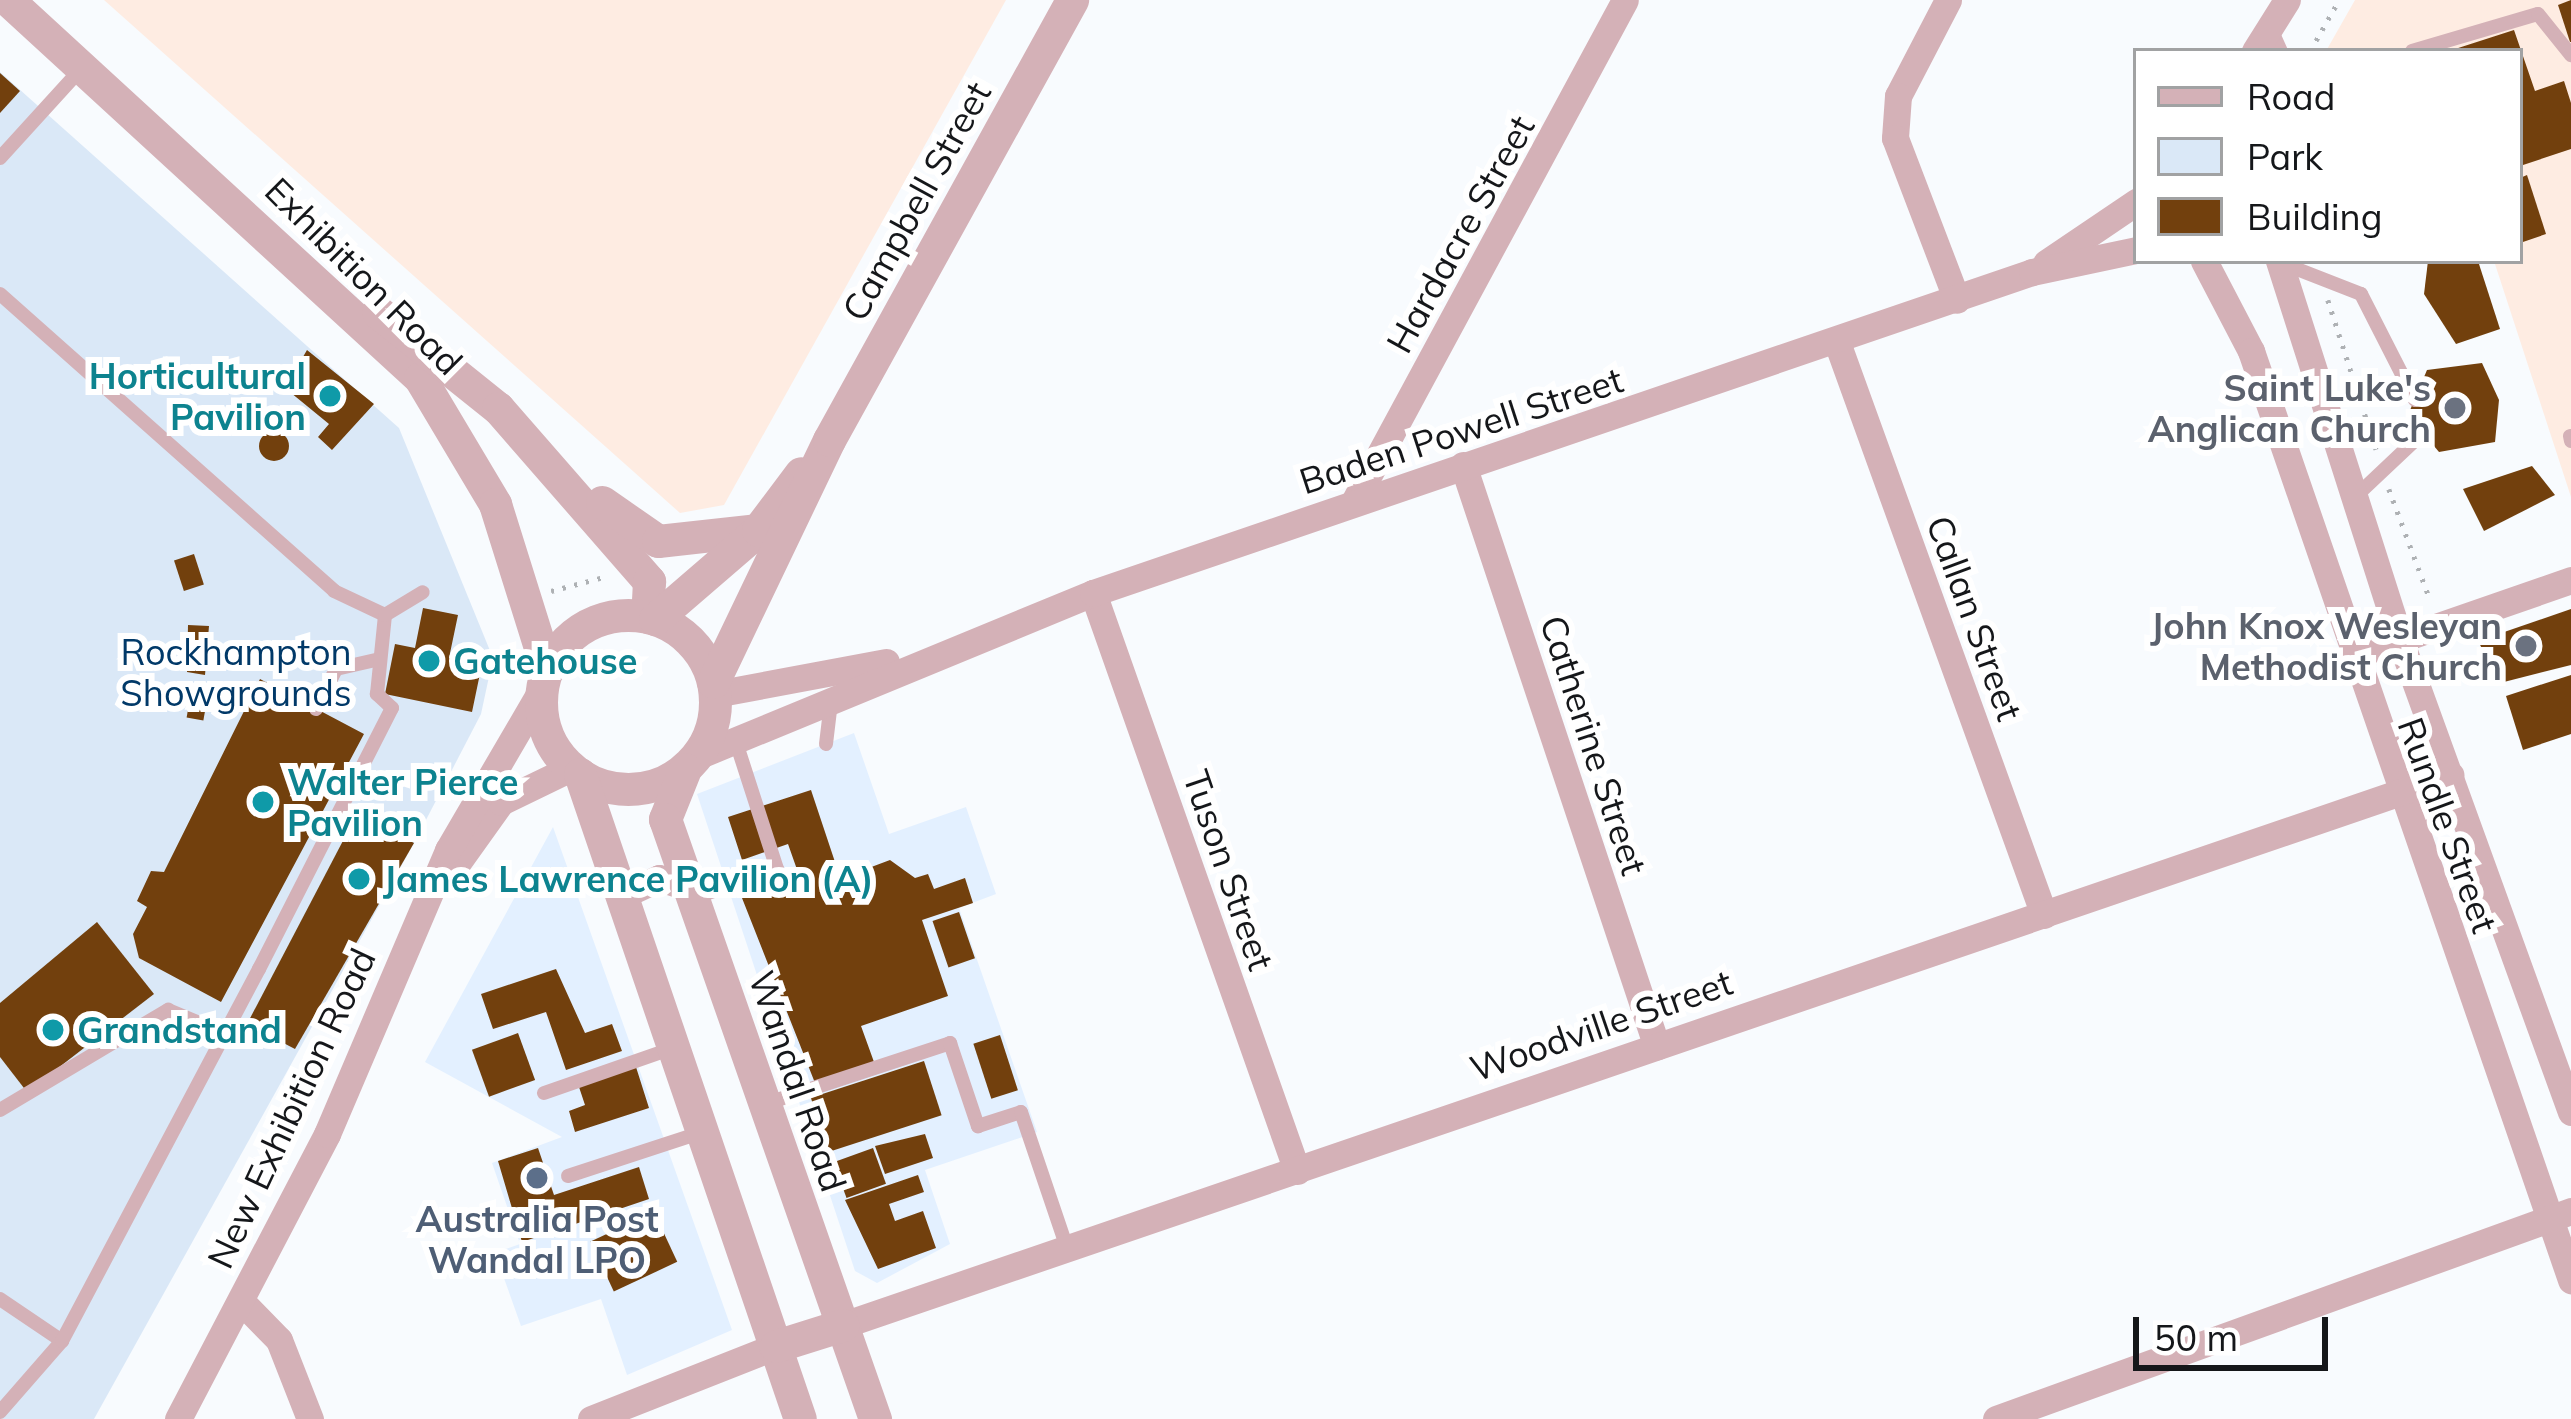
<!DOCTYPE html>
<style>
body{margin:0}
#map{position:relative;width:2571px;height:1419px;overflow:hidden;background:#f8fbfe;font-family:Mulish,sans-serif}
div>[style]{position:absolute}
.built>*{inset:0;background:#e3f0ff}
.education>*{inset:0;background:#feece2}
.green>*{inset:0;background:#dae8f7}
.building>*{inset:0;background:#72400d;transform-origin:0 0}
.round{border-radius:50%}
.path>*{height:4.5px;margin-top:-2.25px;transform-origin:0;background:repeating-linear-gradient(90deg,#aeb1b4 0 3px,transparent 0 12px)}
.service>*{height:14px;margin:-7px;padding:0 7px;transform-origin:7px;border-radius:7px;background:#d4b1b7}
.minor>*{height:27px;margin:-13.5px;padding:0 13.5px;transform-origin:13.5px;border-radius:13.5px;background:#d4b1b7}
.tertiary>*{height:33px;margin:-16.5px;padding:0 16.5px;transform-origin:16.5px;border-radius:16.5px;background:#d4b1b7}
.tertiary>.ring{margin:-16.5px;padding:0;box-sizing:content-box;background:none;border:33px solid #d4b1b7;border-radius:50%}
.dots>*{width:33px;height:33px;translate:-50% -50%;box-sizing:border-box;border:6px solid #fff;border-radius:50%}
span{translate:-50% -50%;white-space:nowrap;text-align:center;line-height:1.15;-webkit-text-stroke:12px #fff;paint-order:stroke}
.street-label{font-size:36px;color:#15171a}
.culture-label{font-size:36px;color:#0d838f;font-weight:700}
.right{translate:-100% -50%;text-align:right}
.left{translate:0 -50%;text-align:left}
.worship-label{font-size:36px;color:#5b616d;font-weight:700}
.park-label{font-size:36px;color:#013968}
.service-label{font-size:36px;color:#4e5e75;font-weight:700}
.legend{position:absolute;left:2133px;top:48px;width:390px;height:216px;box-sizing:border-box;background:#fff;border:3px solid #a1a2a3;margin:0;padding:15px 21px;list-style:none;font-size:36px;color:#15171a}
.legend li{display:flex;align-items:center;gap:24px;height:60px}
.legend b{width:60px;border:3px solid #a1a2a3}
.scale{position:absolute;left:2133px;top:1317px;width:195px;height:54px;box-sizing:border-box;border:6px solid #15171a;border-top:0;padding-left:15px;font-size:36px;line-height:42px;white-space:nowrap;color:#15171a;-webkit-text-stroke:9px #fff;paint-order:stroke}
</style>
<div id="map">
<div class="built">
<div style="clip-path:polygon(854px 733px,889px 834px,966px 807px,996px 894px,959px 908px,1037px 1132px,925px 1170px,950px 1244px,877px 1283px,855px 1271px,697px 794px)"></div>
<div style="clip-path:polygon(553px 827px,732px 1330px,627px 1375px,601px 1299px,521px 1326px,495px 1253px,520px 1244px,492px 1163px,562px 1137px,425px 1062px)"></div>
</div>
<div class="education">
<div style="clip-path:polygon(104px 0,1006px 0,724px 505px,680px 513px)"></div>
<div style="clip-path:polygon(2355px 0,2571px 0,2571px 497px,2494px 261px,2520px 261px,2520px 51px,2326px 51px)"></div>
</div>
<div class="green">
<div style="clip-path:polygon(0 72px,399px 428px,493px 658px,481px 714px,414px 843px,94px 1419px,0 1419px)"></div>
</div>
<div class="building">
<div style="clip-path:polygon(2571px 0,2571px 42px,2570px 42px,2558px 5px)"></div>
<div style="clip-path:polygon(2514px 30px,2535px 91px,2564px 81px,2571px 103px,2571px 149px,2520px 166px,2520px 51px,2452px 50px)"></div>
<div style="clip-path:polygon(0 73px,20px 91px,0 113px)"></div>
<div style="clip-path:polygon(2527px 175px,2546px 234px,2520px 243px,2520px 178px)"></div>
<div style="clip-path:polygon(2428px 261px,2478px 261px,2500px 329px,2456px 344px,2424px 294px)"></div>
<div style="clip-path:polygon(307px 350px,374px 404px,332px 450px,318px 437px,329px 424px,285px 388px)"></div>
<div style="clip-path:polygon(2482px 363px,2499px 400px,2495px 442px,2439px 452px,2408px 415px,2427px 370px)"></div>
<div class="round" style="left:259px;top:431px;width:30px;height:30px"></div>
<div style="clip-path:polygon(2532px 466px,2555px 495px,2484px 531px,2463px 489px)"></div>
<div style="left:194px;top:554px;width:32px;height:21px;rotate:72deg"></div>
<div style="clip-path:polygon(423px 608px,458px 615px,449px 658px,482px 664px,472px 712px,385px 694px,395px 644px,415px 648px)"></div>
<div style="clip-path:polygon(2571px 609px,2571px 665px,2500px 683px,2478px 641px)"></div>
<div style="clip-path:polygon(188px 625px,209px 626px,205px 675px,187px 672px)"></div>
<div style="clip-path:polygon(2571px 675px,2571px 734px,2523px 750px,2506px 696px)"></div>
<div style="clip-path:polygon(260px 679px,364px 734px,221px 1002px,139px 958px,133px 934px,147px 907px,137px 901px,151px 871px,164px 872px)"></div>
<div style="left:192px;top:687px;width:17px;height:31px;rotate:10deg"></div>
<div style="clip-path:polygon(811px 790px,837px 868px,850px 875px,890px 860px,915px 878px,928px 874px,934px 889px,965px 878px,973px 903px,922px 920px,948px 996px,861px 1026px,874px 1062px,815px 1083px,742px 898px,800px 878px,788px 844px,742px 860px,728px 817px)"></div>
<div style="clip-path:polygon(357px 814px,414px 843px,295px 1049px,247px 1024px)"></div>
<div style="left:959px;top:912px;width:49px;height:28px;rotate:71deg"></div>
<div style="clip-path:polygon(97px 922px,154px 994px,27px 1092px,0 1057px,0 1003px)"></div>
<div style="clip-path:polygon(556px 969px,585px 1033px,612px 1024px,622px 1051px,566px 1070px,546px 1012px,493px 1029px,481px 994px)"></div>
<div style="left:518px;top:1033px;width:50px;height:49px;rotate:70deg"></div>
<div style="left:1000px;top:1035px;width:58px;height:28px;rotate:72deg"></div>
<div style="left:924px;top:1061px;width:57px;height:119px;rotate:72deg"></div>
<div style="clip-path:polygon(636px 1067px,649px 1108px,575px 1132px,569px 1111px,585px 1105px,579px 1087px)"></div>
<div style="clip-path:polygon(925px 1134px,933px 1158px,885px 1174px,875px 1146px)"></div>
<div style="clip-path:polygon(538px 1148px,554px 1195px,639px 1167px,649px 1199px,522px 1242px,498px 1161px)"></div>
<div style="left:873px;top:1148px;width:38px;height:42px;rotate:70deg"></div>
<div style="clip-path:polygon(918px 1175px,924px 1192px,889px 1204px,895px 1221px,923px 1211px,936px 1248px,878px 1269px,845px 1200px)"></div>
<div style="left:654px;top:1212px;width:55px;height:70px;rotate:65deg"></div>
</div>
<div class="path">
<div style="left:2310px;top:51px;width:59px;rotate:-60.4deg"></div>
<div style="left:2328px;top:300px;width:157px;rotate:72.1deg"></div>
<div style="left:2389px;top:489px;width:117px;rotate:69.6deg"></div>
<div style="left:551px;top:591px;width:55px;rotate:-14.8deg"></div>
</div>
<div class="service">
<div style="left:2271px;top:29px;width:24px;rotate:66deg"></div>
<div style="left:2412px;top:51px;width:131px;rotate:-16.4deg"></div>
<div style="left:2538px;top:14px;width:53px;rotate:51.2deg"></div>
<div style="left:0;top:158px;width:120px;rotate:-47.7deg"></div>
<div style="left:2279px;top:262px;width:88px;rotate:21.3deg"></div>
<div style="left:2361px;top:294px;width:119px;rotate:63deg"></div>
<div style="left:0;top:294px;width:447px;rotate:41.6deg"></div>
<div style="left:334px;top:591px;width:56px;rotate:25.2deg"></div>
<div style="left:2570px;top:436px;width:5px;rotate:79deg"></div>
<div style="left:2355px;top:497px;width:93px;rotate:-43.3deg"></div>
<div style="left:316px;top:709px;width:45px;rotate:-63.4deg"></div>
<div style="left:336px;top:669px;width:45px;rotate:-12.8deg"></div>
<div style="left:826px;top:744px;width:42px;rotate:-83.2deg"></div>
<div style="left:694px;top:898px;width:88px;rotate:-19.3deg"></div>
<div style="left:777px;top:869px;width:137px;rotate:-107.9deg"></div>
<div style="left:544px;top:1093px;width:133px;rotate:-19.2deg"></div>
<div style="left:765px;top:1104px;width:195px;rotate:-18.2deg"></div>
<div style="left:950px;top:1043px;width:88px;rotate:71.4deg"></div>
<div style="left:978px;top:1126px;width:45px;rotate:-18deg"></div>
<div style="left:1021px;top:1112px;width:147px;rotate:71.3deg"></div>
<div style="left:0;top:1110px;width:196px;rotate:-30.8deg"></div>
<div style="left:168px;top:1010px;width:57px;rotate:22.5deg"></div>
<div style="left:568px;top:1176px;width:142px;rotate:-18.1deg"></div>
<div style="left:0;top:1299px;width:75px;rotate:34.1deg"></div>
<div style="left:0;top:1412px;width:94px;rotate:-48.9deg"></div>
<div style="left:62px;top:1341px;width:421px;rotate:-62.1deg"></div>
<div style="left:259px;top:969px;width:293px;rotate:-63deg"></div>
<div style="left:392px;top:708px;width:21px;rotate:-137deg"></div>
<div style="left:377px;top:694px;width:79px;rotate:-84.2deg"></div>
<div style="left:385px;top:615px;width:44px;rotate:-31.2deg"></div>
</div>
<div class="minor">
<div style="left:1948px;top:0;width:108px;rotate:117.5deg"></div>
<div style="left:1898px;top:96px;width:42px;rotate:94.1deg"></div>
<div style="left:1895px;top:138px;width:173px;rotate:69.1deg"></div>
<div style="left:2255px;top:51px;width:60px;rotate:-57.9deg"></div>
<div style="left:2204px;top:261px;width:102px;rotate:62.4deg"></div>
<div style="left:2251px;top:351px;width:983px;rotate:70.99deg"></div>
<div style="left:2279px;top:261px;width:398px;rotate:72.3deg"></div>
<div style="left:2400px;top:640px;width:502px;rotate:70.09deg"></div>
<div style="left:2046px;top:263px;width:109px;rotate:-34.1deg"></div>
<div style="left:1838px;top:345px;width:606px;rotate:70.13deg"></div>
<div style="left:1463px;top:465px;width:613px;rotate:71.57deg"></div>
<div style="left:1354px;top:502px;width:570px;rotate:-61.64deg"></div>
<div style="left:1093px;top:593px;width:613px;rotate:70.56deg"></div>
<div style="left:2349px;top:657px;width:235px;rotate:-19.1deg"></div>
<div style="left:715px;top:694px;width:174px;rotate:-10.6deg"></div>
<div style="left:695px;top:757px;width:430px;rotate:-22.4deg"></div>
<div style="left:1093px;top:593px;width:992px;rotate:-18.87deg"></div>
<div style="left:2032px;top:272px;width:106px;rotate:-11.9deg"></div>
<div style="left:456px;top:865px;width:77px;rotate:-54.5deg"></div>
<div style="left:501px;top:802px;width:78px;rotate:-25.9deg"></div>
<div style="left:623px;top:895px;width:40px;rotate:-25deg"></div>
<div style="left:659px;top:878px;width:32px;rotate:18deg"></div>
<div style="left:241px;top:1301px;width:54px;rotate:45.7deg"></div>
<div style="left:279px;top:1340px;width:85px;rotate:68.6deg"></div>
<div style="left:843px;top:1325px;width:1699px;rotate:-18.89deg"></div>
<div style="left:178px;top:1419px;width:322px;rotate:-62.4deg"></div>
<div style="left:327px;top:1134px;width:309px;rotate:-66.9deg"></div>
<div style="left:448px;top:850px;width:186px;rotate:-59.7deg"></div>
<div style="left:591px;top:1419px;width:199px;rotate:-21.5deg"></div>
<div style="left:1996px;top:1419px;width:611px;rotate:-19.89deg"></div>
</div>
<div class="tertiary">
<div style="left:8px;top:0;width:559px;rotate:42.54deg"></div>
<div style="left:420px;top:378px;width:147px;rotate:59.2deg"></div>
<div style="left:495px;top:504px;width:174px;rotate:72.6deg"></div>
<div style="left:378px;top:312px;width:154px;rotate:38.7deg"></div>
<div style="left:498px;top:408px;width:230px;rotate:48.9deg"></div>
<div style="left:649px;top:581px;width:36px;rotate:93deg"></div>
<div style="left:602px;top:502px;width:68px;rotate:34.9deg"></div>
<div style="left:658px;top:541px;width:101px;rotate:-6.3deg"></div>
<div class="ring" style="left:541px;top:615px;width:141px;height:141px"></div>
<div style="left:655px;top:619px;width:136px;rotate:-40.8deg"></div>
<div style="left:758px;top:530px;width:71px;rotate:-53deg"></div>
<div style="left:713px;top:682px;width:268px;rotate:-64.4deg"></div>
<div style="left:829px;top:440px;width:503px;rotate:-61.09deg"></div>
<div style="left:685px;top:769px;width:54px;rotate:111.8deg"></div>
<div style="left:665px;top:819px;width:636px;rotate:70.71deg"></div>
<div style="left:580px;top:774px;width:681px;rotate:71.17deg"></div>
<div style="left:776px;top:1346px;width:70px;rotate:-17.4deg"></div>
</div>
<div class="dots">
<div style="left:330px;top:396px;background:#0f9aa8"></div>
<div style="left:2455px;top:408px;background:#6b7280"></div>
<div style="left:2526px;top:646px;background:#6b7280"></div>
<div style="left:429px;top:661px;background:#0f9aa8"></div>
<div style="left:263px;top:802px;background:#0f9aa8"></div>
<div style="left:359px;top:879px;background:#0f9aa8"></div>
<div style="left:53px;top:1030px;background:#0f9aa8"></div>
<div style="left:537px;top:1178px;background:#5c6f8a"></div>
</div>
<div class="street-label">
<span style="left:916px;top:201px;rotate:-61deg">Campbell Street</span>
<span style="left:1460px;top:234px;rotate:-61deg">Hardacre Street</span>
<span style="left:364px;top:276px;rotate:45deg">Exhibition Road</span>
<span style="left:1461px;top:430px;rotate:-18deg">Baden Powell Street</span>
<span style="left:1975px;top:618px;rotate:70deg">Callan Street</span>
<span style="left:1594px;top:745px;rotate:72deg">Catherine Street</span>
<span style="left:2448px;top:825px;rotate:70deg">Rundle Street</span>
<span style="left:1229px;top:870px;rotate:71deg">Tuson Street</span>
<span style="left:1601px;top:1025px;rotate:-19deg">Woodville Street</span>
<span style="left:798px;top:1081px;rotate:71deg">Wandal Road</span>
<span style="left:291px;top:1108px;rotate:-65deg">New Exhibition Road</span>
</div>
<div class="culture-label">
<span class="right" style="left:306px;top:396px">Horticultural<br>Pavilion</span>
<span class="left" style="left:453px;top:661px">Gatehouse</span>
<span class="left" style="left:287px;top:802px">Walter Pierce<br>Pavilion</span>
<span class="left" style="left:383px;top:879px">James Lawrence Pavilion (A)</span>
<span class="left" style="left:77px;top:1030px">Grandstand</span>
</div>
<div class="worship-label">
<span class="right" style="left:2431px;top:408px">Saint Luke's<br>Anglican Church</span>
<span class="right" style="left:2502px;top:646px">John Knox Wesleyan<br>Methodist Church</span>
</div>
<div class="park-label">
<span style="left:236px;top:672px">Rockhampton<br>Showgrounds</span>
</div>
<div class="service-label">
<span style="left:537px;top:1239px">Australia Post<br>Wandal LPO</span>
</div>
<ul class="legend">
<li><b style="height:15px;background:#d4b1b7"></b>Road</li>
<li><b style="height:33px;background:#dae8f7"></b>Park</li>
<li><b style="height:33px;background:#72400d"></b>Building</li>
</ul>
<div class="scale">50 m</div>
</div>
